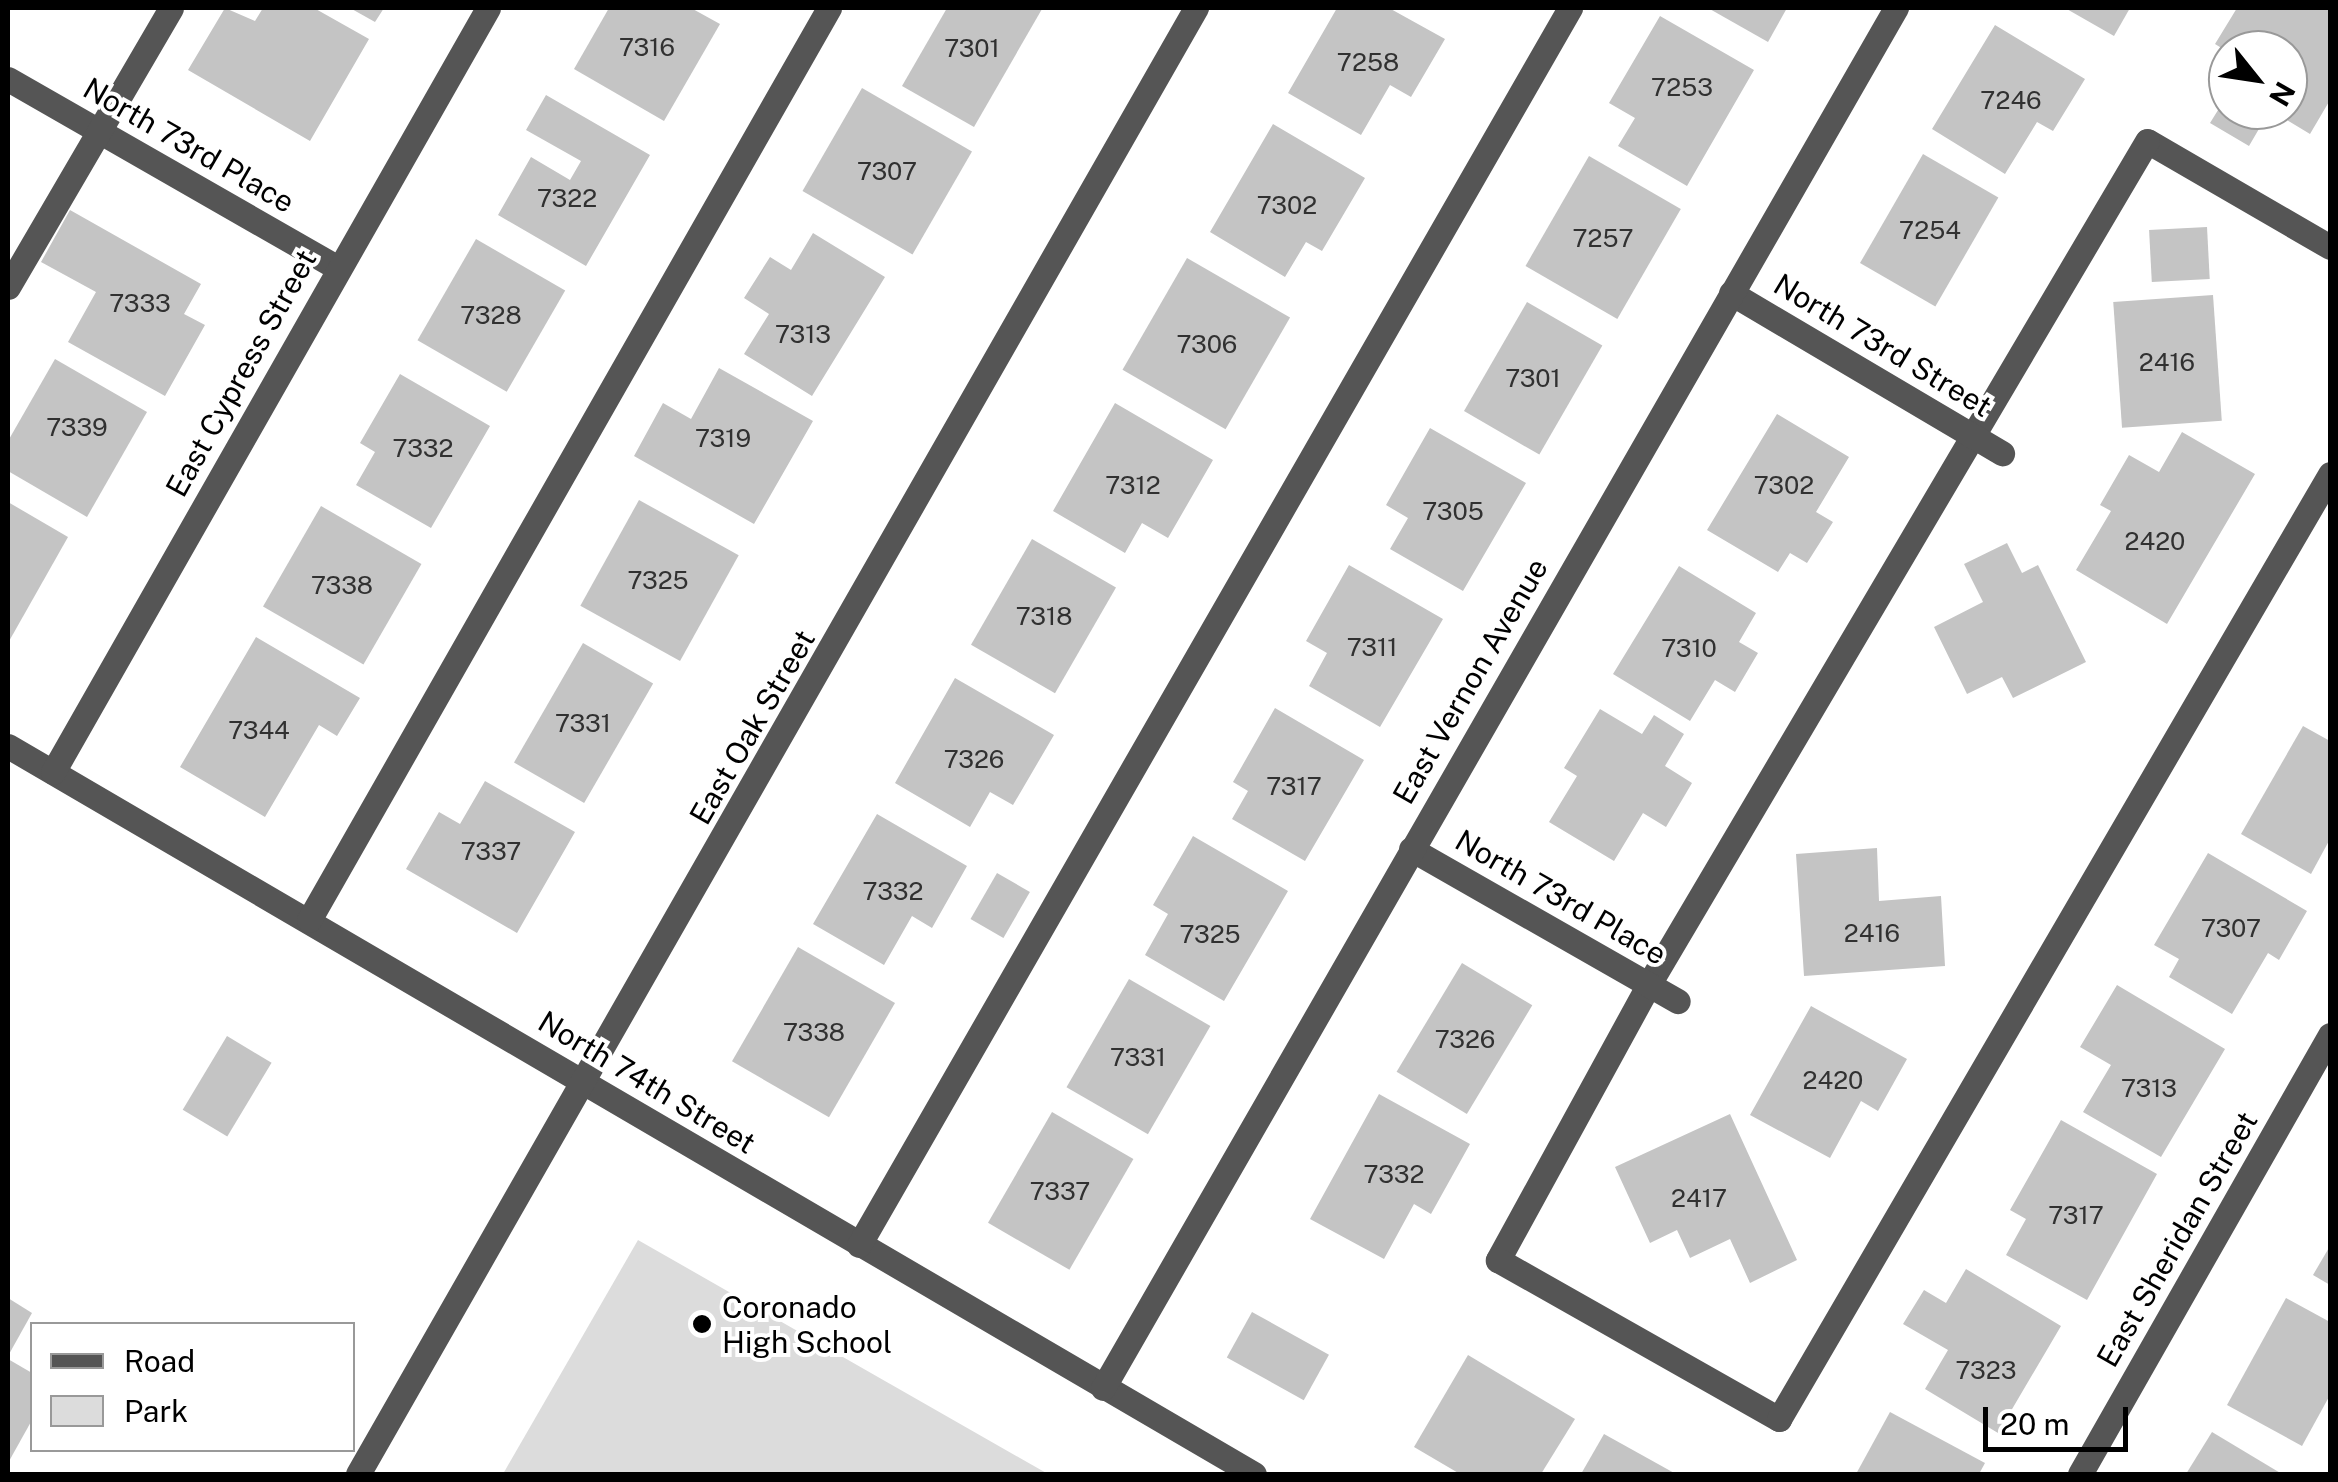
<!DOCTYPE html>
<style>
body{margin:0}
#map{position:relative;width:2338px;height:1482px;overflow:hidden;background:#fff;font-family:"Public Sans",sans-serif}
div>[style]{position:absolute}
.green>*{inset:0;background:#dcdcdc}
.building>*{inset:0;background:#c4c4c4;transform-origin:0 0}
.minor>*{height:25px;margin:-12.5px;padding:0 12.5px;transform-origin:12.5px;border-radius:12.5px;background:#555}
.dots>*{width:28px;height:28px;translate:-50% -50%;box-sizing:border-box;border:5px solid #fff;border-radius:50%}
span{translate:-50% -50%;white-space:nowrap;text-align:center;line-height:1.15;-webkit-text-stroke:8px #fff;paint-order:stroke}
.number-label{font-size:25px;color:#313131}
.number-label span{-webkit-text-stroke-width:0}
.street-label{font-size:30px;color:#000}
.poi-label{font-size:30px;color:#000}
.left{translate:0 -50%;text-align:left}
.frame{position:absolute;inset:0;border:10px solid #000;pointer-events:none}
.legend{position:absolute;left:30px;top:1322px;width:325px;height:130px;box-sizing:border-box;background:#fff;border:2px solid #999;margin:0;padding:12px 18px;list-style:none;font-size:30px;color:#000}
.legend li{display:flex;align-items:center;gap:20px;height:50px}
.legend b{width:50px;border:2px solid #999}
.north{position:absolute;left:2208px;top:30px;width:100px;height:100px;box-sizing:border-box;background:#fff;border:2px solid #999;border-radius:50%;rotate:120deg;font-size:28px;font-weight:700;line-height:40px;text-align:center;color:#000}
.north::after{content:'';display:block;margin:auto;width:35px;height:45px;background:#000;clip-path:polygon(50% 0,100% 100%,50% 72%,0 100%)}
.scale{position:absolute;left:1983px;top:1407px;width:145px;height:45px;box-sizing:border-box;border:5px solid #000;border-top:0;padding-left:12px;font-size:30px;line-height:35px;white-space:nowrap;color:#000;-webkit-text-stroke:8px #fff;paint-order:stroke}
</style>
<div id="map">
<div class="green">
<div style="clip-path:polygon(638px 1240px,1048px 1474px,503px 1474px)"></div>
</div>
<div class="building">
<div style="clip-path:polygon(225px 8px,255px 21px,263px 8px,314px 8px,369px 39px,310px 141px,188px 70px)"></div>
<div style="clip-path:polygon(350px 8px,384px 8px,375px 22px)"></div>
<div style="clip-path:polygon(609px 8px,691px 8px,720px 24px,664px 121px,574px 69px)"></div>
<div style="clip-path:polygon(947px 8px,1042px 9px,974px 127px,902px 86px)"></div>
<div style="clip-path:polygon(1337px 8px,1389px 8px,1445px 39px,1411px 97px,1390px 85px,1361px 135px,1288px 93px)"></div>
<div style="clip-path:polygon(1708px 8px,1787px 8px,1768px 42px)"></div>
<div style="clip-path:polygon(2065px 8px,2130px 8px,2114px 36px)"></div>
<div style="clip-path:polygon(2237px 8px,2330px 8px,2330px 100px,2310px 134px,2270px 110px,2249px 146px,2210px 123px,2228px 94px,2228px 110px,2288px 110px,2288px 50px,2228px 52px,2215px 44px)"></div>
<div style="clip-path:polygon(1660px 16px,1754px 70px,1687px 186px,1618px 146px,1635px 118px,1609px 103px)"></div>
<div style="clip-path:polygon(1995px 25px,2085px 79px,2053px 131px,2037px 122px,2005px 174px,1932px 129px)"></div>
<div style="left:862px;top:88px;width:127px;height:119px;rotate:30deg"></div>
<div style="clip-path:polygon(546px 95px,650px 155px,586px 266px,498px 215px,531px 157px,570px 180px,581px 161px,526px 130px)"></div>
<div style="clip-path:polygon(1273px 124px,1365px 178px,1322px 251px,1306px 242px,1285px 277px,1210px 232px)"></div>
<div style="left:1923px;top:154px;width:87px;height:126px;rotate:30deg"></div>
<div style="left:1589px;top:156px;width:106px;height:127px;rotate:30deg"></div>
<div style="clip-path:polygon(70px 210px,201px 284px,184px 314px,205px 325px,165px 396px,68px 342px,96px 292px,41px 262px)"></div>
<div style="left:2207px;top:227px;width:52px;height:58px;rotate:87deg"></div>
<div style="clip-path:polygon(813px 233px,885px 277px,812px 396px,744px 354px,769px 314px,744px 298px,770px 257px,791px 270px)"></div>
<div style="left:476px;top:239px;width:103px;height:117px;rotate:30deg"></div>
<div style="left:1187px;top:258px;width:119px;height:129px;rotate:30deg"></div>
<div style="left:2213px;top:295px;width:126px;height:100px;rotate:86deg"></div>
<div style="left:1527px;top:302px;width:87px;height:126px;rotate:30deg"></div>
<div style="clip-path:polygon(55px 359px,147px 412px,87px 517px,8px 471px,8px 441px)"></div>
<div style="clip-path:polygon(719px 368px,813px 421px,754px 524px,634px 456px,663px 403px,691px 419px)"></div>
<div style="clip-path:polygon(400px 374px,490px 426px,431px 528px,356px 485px,375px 452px,360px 443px)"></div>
<div style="clip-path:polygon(1115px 403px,1213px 460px,1168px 538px,1142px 523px,1125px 553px,1053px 511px)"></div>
<div style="clip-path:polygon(1777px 414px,1849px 457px,1816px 512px,1833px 522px,1807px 563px,1790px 553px,1778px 572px,1707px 530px)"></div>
<div style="clip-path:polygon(1430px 428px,1526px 483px,1463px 591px,1390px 549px,1408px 518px,1386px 505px)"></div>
<div style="clip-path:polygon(2182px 432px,2255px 474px,2167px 624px,2076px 570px,2111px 511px,2100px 505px,2129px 455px,2159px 472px)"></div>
<div style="left:639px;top:500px;width:114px;height:121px;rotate:29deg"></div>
<div style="clip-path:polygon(8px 502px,68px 537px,8px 643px)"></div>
<div style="left:321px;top:506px;width:116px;height:116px;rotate:30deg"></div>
<div style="left:1032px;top:539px;width:97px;height:122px;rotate:30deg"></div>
<div style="clip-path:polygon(2007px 543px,2022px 573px,2038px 565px,2086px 662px,2013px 698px,2002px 677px,1967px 694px,1934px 627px,1983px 602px,1964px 564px)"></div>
<div style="clip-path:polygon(1349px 565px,1443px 619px,1380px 727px,1309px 686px,1327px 653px,1306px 641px)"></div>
<div style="clip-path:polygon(1679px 566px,1756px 613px,1739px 642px,1758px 653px,1735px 692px,1715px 680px,1690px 721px,1613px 674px)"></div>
<div style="clip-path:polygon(256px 637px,360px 698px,337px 736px,319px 725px,265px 817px,180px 767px)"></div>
<div style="left:583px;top:643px;width:81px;height:138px;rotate:30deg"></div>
<div style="clip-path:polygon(955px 678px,1054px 735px,1013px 805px,990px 792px,970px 827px,895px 783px)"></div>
<div style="clip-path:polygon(1275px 708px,1364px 760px,1305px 861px,1232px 819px,1248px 791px,1233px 782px)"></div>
<div style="clip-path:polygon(1600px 709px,1642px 734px,1654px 715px,1684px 734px,1665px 766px,1692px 783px,1666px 827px,1643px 813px,1614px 861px,1549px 822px,1577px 776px,1564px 768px)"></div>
<div style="clip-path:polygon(2303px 726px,2330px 741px,2330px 839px,2311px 874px,2241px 834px)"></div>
<div style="clip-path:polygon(485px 781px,575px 832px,517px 933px,406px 869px,439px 812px,460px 824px)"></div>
<div style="clip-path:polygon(877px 814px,967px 866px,932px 928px,912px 916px,884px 965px,813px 924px)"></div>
<div style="clip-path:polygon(1193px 836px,1288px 891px,1224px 1001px,1145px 955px,1168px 914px,1153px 905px)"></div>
<div style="clip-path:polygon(1877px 848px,1879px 901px,1941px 896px,1945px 966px,1804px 976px,1796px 854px)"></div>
<div style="clip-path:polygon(2208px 853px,2307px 911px,2279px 960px,2268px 953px,2232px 1014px,2169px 977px,2179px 959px,2154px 945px)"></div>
<div style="left:997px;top:873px;width:38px;height:53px;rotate:30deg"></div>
<div style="left:798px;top:947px;width:112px;height:132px;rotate:30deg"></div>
<div style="left:1462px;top:963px;width:82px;height:127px;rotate:31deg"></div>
<div style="left:1129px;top:979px;width:94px;height:125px;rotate:30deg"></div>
<div style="clip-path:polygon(2117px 985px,2225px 1049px,2161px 1157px,2083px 1112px,2111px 1065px,2080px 1047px)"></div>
<div style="clip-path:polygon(1811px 1006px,1907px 1059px,1878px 1111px,1861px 1101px,1830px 1158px,1750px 1115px)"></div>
<div style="left:227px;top:1036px;width:52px;height:86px;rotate:31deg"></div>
<div style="clip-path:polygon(1379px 1094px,1470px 1144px,1431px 1214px,1414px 1204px,1384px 1259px,1310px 1219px)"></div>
<div style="left:1052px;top:1112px;width:94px;height:128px;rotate:30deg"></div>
<div style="clip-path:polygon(1730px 1114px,1797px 1260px,1750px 1283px,1730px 1239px,1690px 1258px,1677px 1230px,1650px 1243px,1615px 1167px)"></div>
<div style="clip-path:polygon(2061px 1120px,2157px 1174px,2087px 1300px,2006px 1255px,2026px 1219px,2010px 1210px)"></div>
<div style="clip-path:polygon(2330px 1246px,2330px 1285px,2313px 1275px)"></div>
<div style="clip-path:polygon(1966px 1269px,2061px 1326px,1998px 1433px,1925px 1389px,1948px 1350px,1903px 1324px,1924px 1290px,1946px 1303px)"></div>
<div style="clip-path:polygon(8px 1298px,32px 1313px,8px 1356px)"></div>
<div style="clip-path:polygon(2286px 1298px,2330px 1322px,2330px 1395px,2302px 1446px,2227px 1405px)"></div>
<div style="left:1252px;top:1312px;width:88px;height:52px;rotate:29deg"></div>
<div style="clip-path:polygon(1468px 1355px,1575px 1419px,1541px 1474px,1460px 1474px,1414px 1447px)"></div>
<div style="clip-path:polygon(8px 1359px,32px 1373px,32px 1420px,8px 1463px)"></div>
<div style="clip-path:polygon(1890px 1412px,1985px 1463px,1979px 1474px,1856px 1474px)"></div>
<div style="clip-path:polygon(2212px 1432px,2282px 1474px,2186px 1474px)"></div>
<div style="clip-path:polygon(1604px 1434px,1676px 1474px,1581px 1474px)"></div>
</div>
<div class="minor">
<div style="left:8px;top:79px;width:380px;rotate:29.8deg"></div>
<div style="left:2330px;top:247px;width:211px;rotate:-149.9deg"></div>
<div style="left:2147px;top:141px;width:979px;rotate:120.57deg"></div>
<div style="left:1649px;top:984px;width:315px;rotate:118.7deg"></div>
<div style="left:1498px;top:1260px;width:323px;rotate:29.5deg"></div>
<div style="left:1779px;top:1419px;width:1094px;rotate:-59.75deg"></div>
<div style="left:8px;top:287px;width:323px;rotate:-59.7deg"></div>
<div style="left:1731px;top:293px;width:315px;rotate:30.6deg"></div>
<div style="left:8px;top:746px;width:1443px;rotate:30.3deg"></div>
<div style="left:53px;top:772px;width:879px;rotate:-60.34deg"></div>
<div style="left:1411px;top:849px;width:307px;rotate:29.7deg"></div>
<div style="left:309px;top:920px;width:1050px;rotate:-60.31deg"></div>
<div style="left:859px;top:1245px;width:1427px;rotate:-60.11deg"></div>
<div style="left:1103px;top:1388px;width:1592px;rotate:-60.12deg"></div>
<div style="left:358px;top:1474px;width:1689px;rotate:-60.25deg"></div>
<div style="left:2080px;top:1474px;width:505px;rotate:-60.34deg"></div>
</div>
<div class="dots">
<div style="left:702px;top:1324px;background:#000"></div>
</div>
<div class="number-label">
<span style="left:647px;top:47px">7316</span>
<span style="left:972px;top:48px">7301</span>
<span style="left:1368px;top:62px">7258</span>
<span style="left:1682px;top:87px">7253</span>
<span style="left:2011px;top:100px">7246</span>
<span style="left:887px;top:171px">7307</span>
<span style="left:567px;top:198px">7322</span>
<span style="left:1287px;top:205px">7302</span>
<span style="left:1930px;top:230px">7254</span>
<span style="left:1603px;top:238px">7257</span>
<span style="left:140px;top:303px">7333</span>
<span style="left:491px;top:315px">7328</span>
<span style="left:803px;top:334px">7313</span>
<span style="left:1207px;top:344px">7306</span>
<span style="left:2167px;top:362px">2416</span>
<span style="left:1533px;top:378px">7301</span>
<span style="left:77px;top:427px">7339</span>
<span style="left:723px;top:438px">7319</span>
<span style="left:423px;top:448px">7332</span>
<span style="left:1133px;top:485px">7312</span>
<span style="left:1784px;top:485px">7302</span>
<span style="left:1453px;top:511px">7305</span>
<span style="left:2155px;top:541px">2420</span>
<span style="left:658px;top:580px">7325</span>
<span style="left:342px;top:585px">7338</span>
<span style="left:1044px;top:616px">7318</span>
<span style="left:1372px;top:647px">7311</span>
<span style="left:1689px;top:648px">7310</span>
<span style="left:583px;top:723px">7331</span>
<span style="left:259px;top:730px">7344</span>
<span style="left:974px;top:759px">7326</span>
<span style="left:1294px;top:786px">7317</span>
<span style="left:491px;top:851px">7337</span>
<span style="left:893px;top:891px">7332</span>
<span style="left:2231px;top:928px">7307</span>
<span style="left:1872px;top:933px">2416</span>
<span style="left:1210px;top:934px">7325</span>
<span style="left:814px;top:1032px">7338</span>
<span style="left:1465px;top:1039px">7326</span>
<span style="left:1138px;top:1057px">7331</span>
<span style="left:1833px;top:1080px">2420</span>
<span style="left:2149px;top:1088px">7313</span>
<span style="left:1394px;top:1174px">7332</span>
<span style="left:1060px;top:1191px">7337</span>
<span style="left:1699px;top:1198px">2417</span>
<span style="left:2076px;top:1215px">7317</span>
<span style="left:1986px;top:1370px">7323</span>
</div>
<div class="street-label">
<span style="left:189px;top:145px;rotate:30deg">North 73rd Place</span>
<span style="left:1883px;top:345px;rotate:31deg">North 73rd Street</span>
<span style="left:241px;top:373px;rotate:-61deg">East Cypress Street</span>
<span style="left:1470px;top:681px;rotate:-60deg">East Vernon Avenue</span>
<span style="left:752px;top:727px;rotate:-60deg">East Oak Street</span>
<span style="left:1561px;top:897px;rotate:30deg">North 73rd Place</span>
<span style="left:647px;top:1082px;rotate:31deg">North 74th Street</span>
<span style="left:2177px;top:1239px;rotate:-60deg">East Sheridan Street</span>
</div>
<div class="poi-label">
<span class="left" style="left:722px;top:1324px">Coronado<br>High School</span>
</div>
<div class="frame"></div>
<ul class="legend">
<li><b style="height:12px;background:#555"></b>Road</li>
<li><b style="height:28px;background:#dcdcdc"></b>Park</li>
</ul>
<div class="north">N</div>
<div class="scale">20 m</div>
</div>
